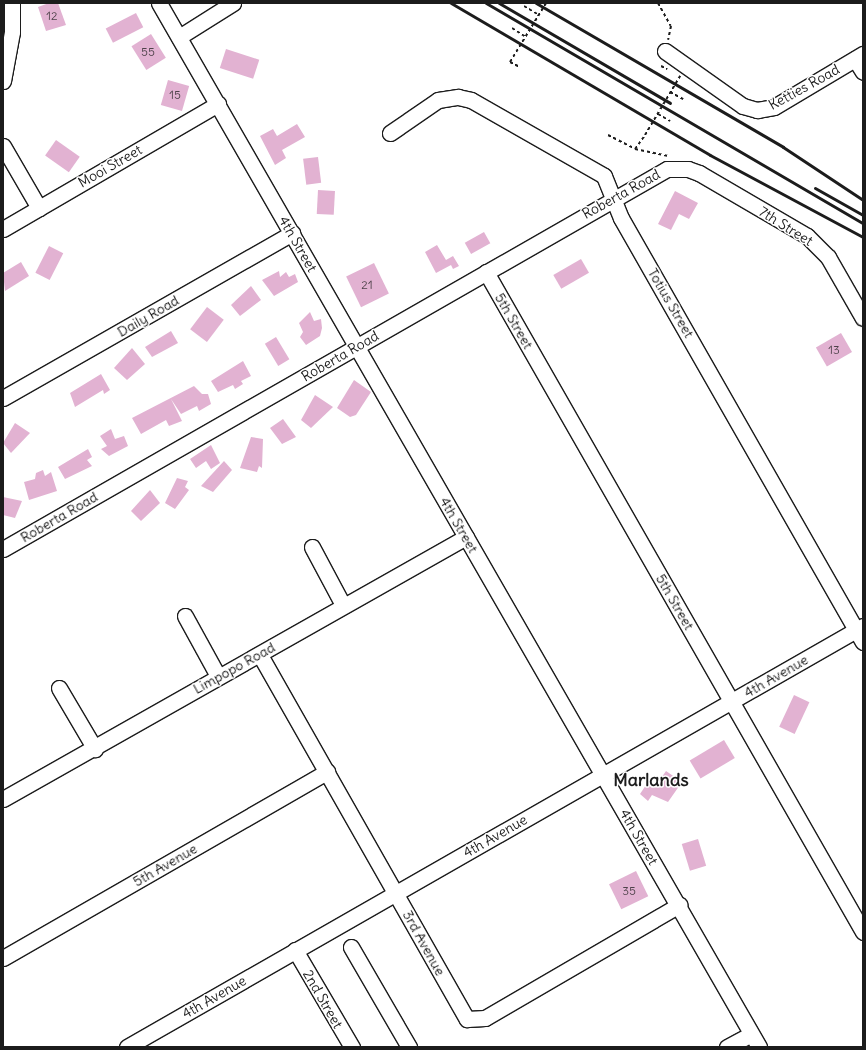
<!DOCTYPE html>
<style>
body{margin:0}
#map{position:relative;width:866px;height:1050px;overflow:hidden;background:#fff;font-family:Delius,sans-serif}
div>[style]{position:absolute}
.building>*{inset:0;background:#e2b2d2;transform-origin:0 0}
.path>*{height:2px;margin-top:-1px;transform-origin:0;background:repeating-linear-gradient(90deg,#1c1c1c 0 3px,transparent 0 6px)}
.roads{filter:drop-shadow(1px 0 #1c1c1c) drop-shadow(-1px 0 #1c1c1c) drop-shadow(0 1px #1c1c1c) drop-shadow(0 -1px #1c1c1c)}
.minor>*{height:15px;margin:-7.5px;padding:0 7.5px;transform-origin:7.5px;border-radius:7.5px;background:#fff}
.rail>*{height:3px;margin:-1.5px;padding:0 1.5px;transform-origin:1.5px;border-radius:1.5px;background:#1c1c1c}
.path-bridge>*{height:2px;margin-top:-1px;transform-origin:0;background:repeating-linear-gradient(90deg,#1c1c1c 0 3px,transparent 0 6px)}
span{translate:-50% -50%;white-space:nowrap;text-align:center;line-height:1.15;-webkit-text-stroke:3px #fff;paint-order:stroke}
.number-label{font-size:12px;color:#4e424a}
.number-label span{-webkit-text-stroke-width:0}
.street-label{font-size:14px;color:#1c1c1c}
.district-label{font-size:18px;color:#1c1c1c;font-weight:700}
.frame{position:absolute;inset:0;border:4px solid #1c1c1c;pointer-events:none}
</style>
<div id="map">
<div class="building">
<div style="clip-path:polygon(49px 3px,58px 3px,66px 25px,46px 31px,38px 7px)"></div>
<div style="left:136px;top:13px;width:16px;height:34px;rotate:63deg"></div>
<div style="left:151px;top:34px;width:28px;height:23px;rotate:58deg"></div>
<div style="left:226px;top:49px;width:35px;height:20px;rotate:18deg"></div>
<div style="left:168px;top:80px;width:22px;height:26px;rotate:16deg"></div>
<div style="clip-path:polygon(297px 124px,305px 137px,282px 150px,286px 158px,275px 165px,260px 136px,273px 129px,277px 136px)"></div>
<div style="left:56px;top:140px;width:29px;height:19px;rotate:35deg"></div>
<div style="left:318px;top:157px;width:26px;height:15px;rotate:83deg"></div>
<div style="left:318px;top:190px;width:17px;height:24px;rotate:3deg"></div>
<div style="clip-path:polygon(675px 191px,698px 203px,689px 219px,679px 214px,671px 230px,658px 224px)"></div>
<div style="left:484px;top:232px;width:13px;height:22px;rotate:61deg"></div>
<div style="clip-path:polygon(437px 245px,446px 260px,453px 256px,459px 266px,453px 269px,451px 265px,436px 273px,425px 252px)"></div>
<div style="left:49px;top:246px;width:16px;height:30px;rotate:27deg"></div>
<div style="left:581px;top:259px;width:16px;height:32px;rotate:60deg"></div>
<div style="clip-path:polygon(21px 262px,29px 276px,5px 291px,3px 273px)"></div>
<div style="left:374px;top:263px;width:34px;height:31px;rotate:64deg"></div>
<div style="clip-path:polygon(279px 271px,280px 277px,286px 272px,289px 277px,295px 274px,298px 282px,274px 296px,262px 280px)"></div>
<div style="clip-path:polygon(251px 286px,261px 300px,240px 316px,231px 305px)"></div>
<div style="left:207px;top:307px;width:21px;height:28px;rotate:37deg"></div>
<div style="clip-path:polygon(310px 312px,314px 321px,321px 319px,322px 328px,320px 336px,306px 345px,300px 337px,303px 332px,299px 323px)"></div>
<div style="clip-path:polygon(171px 331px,178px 343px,152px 357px,145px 347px)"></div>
<div style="left:841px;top:333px;width:22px;height:29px;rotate:60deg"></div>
<div style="left:276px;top:337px;width:26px;height:13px;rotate:59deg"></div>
<div style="clip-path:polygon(132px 348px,145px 364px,127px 380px,114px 368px)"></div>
<div style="clip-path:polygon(243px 361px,251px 376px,241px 381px,243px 384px,235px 389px,233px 385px,218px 392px,211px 381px)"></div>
<div style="clip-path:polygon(101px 374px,110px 390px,104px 394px,103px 390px,75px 407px,70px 393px)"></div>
<div style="clip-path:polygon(354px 380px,371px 392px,356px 415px,350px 417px,337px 408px)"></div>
<div style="clip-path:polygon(194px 386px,202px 394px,208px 394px,211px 404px,199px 411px,197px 406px,181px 414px,171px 399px,182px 421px,169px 426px,166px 420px,141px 434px,132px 418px)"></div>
<div style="clip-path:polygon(315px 395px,333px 407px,311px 428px,301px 420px)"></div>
<div style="clip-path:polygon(283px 419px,296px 437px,282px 444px,270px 428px)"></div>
<div style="clip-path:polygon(15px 423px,30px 433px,11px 453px,3px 443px)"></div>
<div style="clip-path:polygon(111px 429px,115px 439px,124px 436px,128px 446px,109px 456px,101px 449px,107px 446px,100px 436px)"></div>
<div style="clip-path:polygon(251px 437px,263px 439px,262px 468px,259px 466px,257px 472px,240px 468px)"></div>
<div style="clip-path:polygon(211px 445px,220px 463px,211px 469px,206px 461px,196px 468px,190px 459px)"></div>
<div style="clip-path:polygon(88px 449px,92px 457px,87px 460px,92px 466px,65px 479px,58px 467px)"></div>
<div style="clip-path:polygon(224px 461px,232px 470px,213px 492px,201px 486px)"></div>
<div style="clip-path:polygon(43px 470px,45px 476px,51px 472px,57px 491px,29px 500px,24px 482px,35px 479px,36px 473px)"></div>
<div style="clip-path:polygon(177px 478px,188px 481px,185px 487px,189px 490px,175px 509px,165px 503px)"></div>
<div style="clip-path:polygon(150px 490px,160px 503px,141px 521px,131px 511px)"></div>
<div style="clip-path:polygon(3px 497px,22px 501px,15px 518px,3px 515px)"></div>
<div style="left:794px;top:695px;width:17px;height:35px;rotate:25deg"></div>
<div style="left:724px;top:740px;width:21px;height:40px;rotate:59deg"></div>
<div style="clip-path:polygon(666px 771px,682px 782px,668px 802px,652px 795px,648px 801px,640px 794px,648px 782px,655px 787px)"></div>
<div style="left:698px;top:839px;width:28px;height:17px;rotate:73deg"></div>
<div style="left:636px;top:871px;width:28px;height:30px;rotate:64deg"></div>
</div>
<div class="path">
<div style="left:658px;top:3px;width:26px;rotate:61deg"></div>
<div style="left:671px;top:26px;width:14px;rotate:102deg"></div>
<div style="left:524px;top:6px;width:17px;rotate:31deg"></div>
<div style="left:512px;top:28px;width:17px;rotate:33deg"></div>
<div style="left:510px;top:62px;width:11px;rotate:27deg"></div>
<div style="left:661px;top:66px;width:7px;rotate:27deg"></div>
<div style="left:670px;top:92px;width:15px;rotate:28deg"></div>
<div style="left:658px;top:114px;width:14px;rotate:30deg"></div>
<div style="left:608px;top:135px;width:30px;rotate:27deg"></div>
<div style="left:635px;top:149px;width:34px;rotate:12deg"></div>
<div style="left:635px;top:149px;width:17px;rotate:-54deg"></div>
</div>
<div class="roads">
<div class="minor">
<div style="left:159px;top:3px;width:1204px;rotate:60.11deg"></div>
<div style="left:179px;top:37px;width:64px;rotate:-32.2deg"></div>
<div style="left:665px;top:51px;width:95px;rotate:35.2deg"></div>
<div style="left:743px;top:106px;width:15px;rotate:16deg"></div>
<div style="left:757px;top:110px;width:17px;rotate:-10deg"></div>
<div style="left:774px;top:107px;width:104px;rotate:-30.8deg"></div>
<div style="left:855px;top:59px;width:15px;rotate:58deg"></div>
<div style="left:3px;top:81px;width:50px;rotate:-79.6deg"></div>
<div style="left:12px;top:32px;width:29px;rotate:-90deg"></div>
<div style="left:390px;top:133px;width:58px;rotate:-34.5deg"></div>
<div style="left:438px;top:100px;width:20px;rotate:-9deg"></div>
<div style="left:458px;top:97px;width:13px;rotate:13deg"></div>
<div style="left:471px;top:100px;width:153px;rotate:29.7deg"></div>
<div style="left:604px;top:176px;width:45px;rotate:68deg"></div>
<div style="left:621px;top:218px;width:488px;rotate:60.3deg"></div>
<div style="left:3px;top:146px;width:72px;rotate:59.9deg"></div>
<div style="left:3px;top:229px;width:249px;rotate:-30.2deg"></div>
<div style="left:486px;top:272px;width:760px;rotate:60.26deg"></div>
<div style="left:3px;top:398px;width:333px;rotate:-29.7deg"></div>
<div style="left:312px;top:547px;width:66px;rotate:61.9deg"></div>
<div style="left:3px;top:549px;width:765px;rotate:-29.78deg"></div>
<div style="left:667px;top:169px;width:21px"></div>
<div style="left:688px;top:169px;width:12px;rotate:20deg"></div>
<div style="left:699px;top:173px;width:125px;rotate:30.3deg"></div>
<div style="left:807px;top:236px;width:30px;rotate:45deg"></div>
<div style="left:828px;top:257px;width:70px;rotate:60.2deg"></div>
<div style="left:185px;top:616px;width:68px;rotate:61.2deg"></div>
<div style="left:260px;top:655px;width:419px;rotate:60.4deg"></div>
<div style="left:467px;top:1019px;width:18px;rotate:-3deg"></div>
<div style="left:485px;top:1018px;width:225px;rotate:-30.2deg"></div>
<div style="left:59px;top:688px;width:71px;rotate:59.5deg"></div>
<div style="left:3px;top:799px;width:532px;rotate:-29.5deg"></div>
<div style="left:351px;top:947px;width:116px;rotate:59.9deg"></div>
<div style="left:295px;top:950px;width:113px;rotate:59.6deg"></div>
<div style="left:3px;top:958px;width:374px;rotate:-29.9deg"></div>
<div style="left:127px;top:1047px;width:848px;rotate:-29.77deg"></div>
<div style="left:727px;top:1047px;width:27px;rotate:-28deg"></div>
</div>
</div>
<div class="rail">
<div style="left:451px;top:3px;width:300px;rotate:30.4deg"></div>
<div style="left:710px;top:155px;width:174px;rotate:28.2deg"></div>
<div style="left:486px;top:3px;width:436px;rotate:30.3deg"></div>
<div style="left:499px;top:3px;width:198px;rotate:30.3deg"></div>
<div style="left:536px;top:3px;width:286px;rotate:30.2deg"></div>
<div style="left:783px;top:147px;width:96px;rotate:33.5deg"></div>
<div style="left:815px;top:188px;width:55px;rotate:29.4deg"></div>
</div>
<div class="path-bridge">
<div style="left:510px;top:62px;width:69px;rotate:-58.6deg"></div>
<div style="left:645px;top:135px;width:69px;rotate:-59.3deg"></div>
</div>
<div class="number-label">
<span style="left:52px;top:16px">12</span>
<span style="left:148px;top:52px">55</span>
<span style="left:175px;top:95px">15</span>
<span style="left:367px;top:285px">21</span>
<span style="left:834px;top:350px">13</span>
<span style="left:629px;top:891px">35</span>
</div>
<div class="street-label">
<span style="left:804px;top:87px;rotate:-29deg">Ketties Road</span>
<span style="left:110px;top:166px;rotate:-30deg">Mooi Street</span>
<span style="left:621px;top:194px;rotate:-29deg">Roberta Road</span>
<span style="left:786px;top:226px;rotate:32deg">7th Street</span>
<span style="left:298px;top:244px;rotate:60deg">4th Street</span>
<span style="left:671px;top:303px;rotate:60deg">Totius Street</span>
<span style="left:148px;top:316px;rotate:-30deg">Daily Road</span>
<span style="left:514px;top:321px;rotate:60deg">5th Street</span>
<span style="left:340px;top:356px;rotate:-30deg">Roberta Road</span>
<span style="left:59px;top:517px;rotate:-30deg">Roberta Road</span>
<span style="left:459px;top:525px;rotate:60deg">4th Street</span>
<span style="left:675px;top:602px;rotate:60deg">5th Street</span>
<span style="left:234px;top:668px;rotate:-29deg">Limpopo Road</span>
<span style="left:776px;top:676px;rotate:-30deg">4th Avenue</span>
<span style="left:495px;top:836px;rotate:-30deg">4th Avenue</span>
<span style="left:639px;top:837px;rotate:60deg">4th Street</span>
<span style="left:165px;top:865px;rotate:-30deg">5th Avenue</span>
<span style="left:424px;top:943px;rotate:61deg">3rd Avenue</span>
<span style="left:214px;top:997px;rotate:-30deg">4th Avenue</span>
<span style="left:323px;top:999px;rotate:60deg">2nd Street</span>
</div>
<div class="district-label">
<span style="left:651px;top:780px">Marlands</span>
</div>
<div class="frame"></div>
</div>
